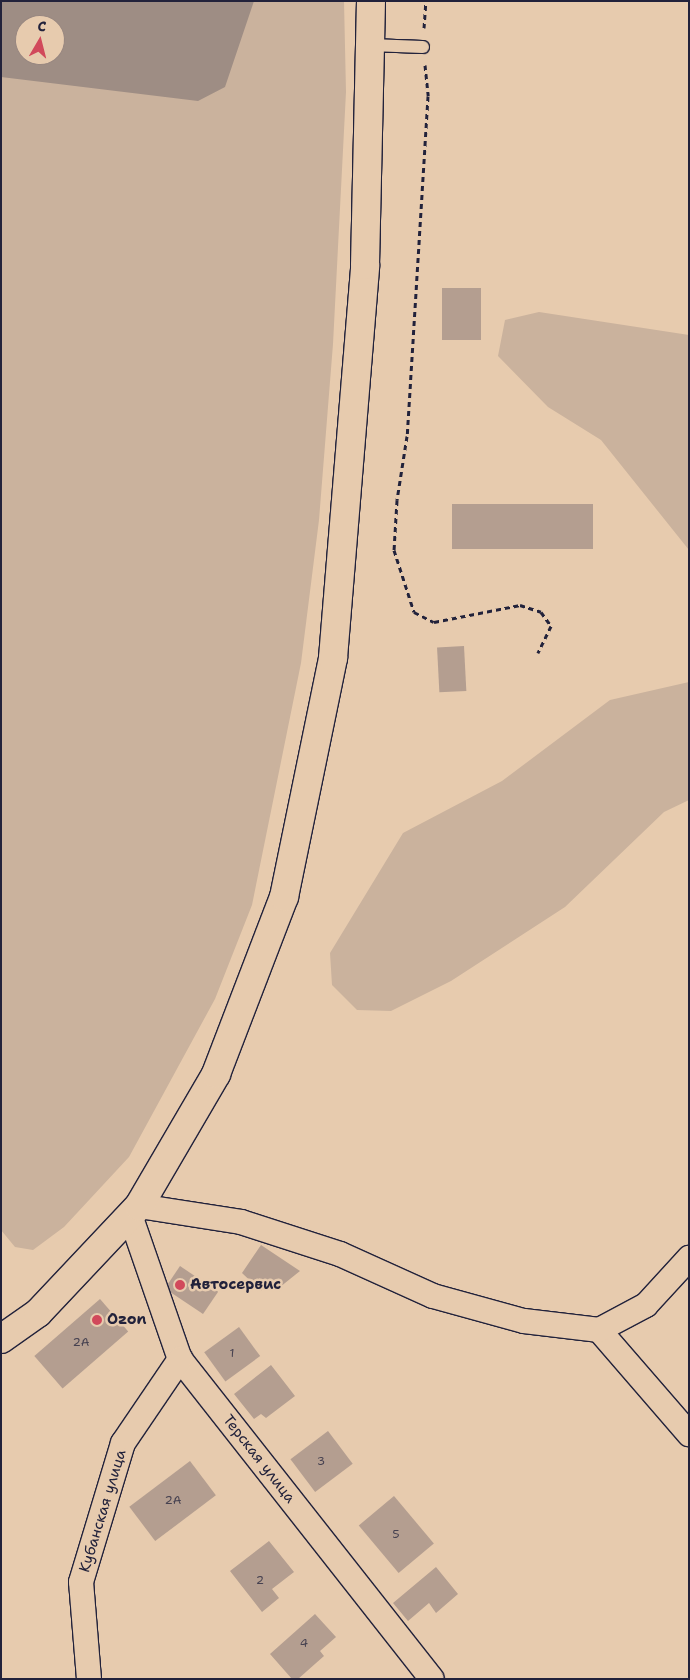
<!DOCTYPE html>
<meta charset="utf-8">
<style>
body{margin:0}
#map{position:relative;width:690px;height:1680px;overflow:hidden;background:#e7cbae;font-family:"Shantell Sans",sans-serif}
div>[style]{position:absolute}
.green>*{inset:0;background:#cab29d}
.water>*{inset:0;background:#9e8d84}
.building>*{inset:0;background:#b49e90;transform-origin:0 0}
.path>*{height:3px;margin-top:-1.5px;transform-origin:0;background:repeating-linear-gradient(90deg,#22223b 0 5px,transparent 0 9px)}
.roads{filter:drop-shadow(1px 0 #22223b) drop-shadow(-1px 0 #22223b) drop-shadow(0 1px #22223b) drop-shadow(0 -1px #22223b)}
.service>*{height:12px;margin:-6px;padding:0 6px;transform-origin:6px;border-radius:6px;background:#e7cbae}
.minor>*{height:24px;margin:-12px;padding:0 12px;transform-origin:12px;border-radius:12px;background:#e7cbae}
.tertiary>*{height:28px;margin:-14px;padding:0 14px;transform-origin:14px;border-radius:14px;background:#e7cbae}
.dots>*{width:14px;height:14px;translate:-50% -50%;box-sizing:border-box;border:2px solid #e7cbae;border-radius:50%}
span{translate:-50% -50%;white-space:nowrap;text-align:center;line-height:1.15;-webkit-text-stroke:5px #e7cbae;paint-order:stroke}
.number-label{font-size:12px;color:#464150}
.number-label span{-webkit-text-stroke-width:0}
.poi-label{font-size:15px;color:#22223b;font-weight:700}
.left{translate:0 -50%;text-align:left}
.street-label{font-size:15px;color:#22223b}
.frame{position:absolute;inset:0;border:2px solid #22223b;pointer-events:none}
.north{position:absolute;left:15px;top:15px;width:50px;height:50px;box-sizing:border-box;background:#e7cbae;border:1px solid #988780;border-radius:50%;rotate:8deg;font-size:14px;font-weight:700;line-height:20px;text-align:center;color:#22223b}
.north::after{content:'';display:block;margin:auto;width:18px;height:22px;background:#d1495b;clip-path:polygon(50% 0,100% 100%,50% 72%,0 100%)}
</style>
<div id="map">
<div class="green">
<div style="clip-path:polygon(evenodd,1px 1px,344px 1px,346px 92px,333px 344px,319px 520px,301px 663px,252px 905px,215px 999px,129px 1157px,64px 1227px,33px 1250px,15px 1247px,1px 1230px,1px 1px,25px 25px,55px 25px,55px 55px,25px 55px,25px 25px)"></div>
<div style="clip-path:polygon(539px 312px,689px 335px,689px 550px,601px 440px,548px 407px,498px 356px,505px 320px)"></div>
<div style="clip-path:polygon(689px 682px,689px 800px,664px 812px,565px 907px,451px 981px,391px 1011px,357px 1010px,332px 985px,330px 953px,403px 833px,502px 781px,610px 700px)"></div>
</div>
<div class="water">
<div style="clip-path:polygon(evenodd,1px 1px,254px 1px,225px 87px,198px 101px,1px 77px,1px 1px,25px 25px,55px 25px,55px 55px,25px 55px,25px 25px)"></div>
</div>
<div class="building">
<div style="left:442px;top:288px;width:39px;height:52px"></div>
<div style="left:452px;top:504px;width:141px;height:45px"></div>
<div style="left:464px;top:646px;width:45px;height:27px;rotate:87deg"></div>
<div style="clip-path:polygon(261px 1245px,300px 1271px,280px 1287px,274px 1281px,261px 1291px,242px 1273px)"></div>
<div style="left:180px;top:1266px;width:46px;height:27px;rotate:34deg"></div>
<div style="left:100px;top:1299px;width:43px;height:87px;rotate:49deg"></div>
<div style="left:239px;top:1327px;width:36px;height:43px;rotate:54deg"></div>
<div style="clip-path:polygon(271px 1365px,295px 1396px,266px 1418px,261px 1414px,254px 1419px,234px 1394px)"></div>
<div style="left:328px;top:1431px;width:41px;height:47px;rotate:53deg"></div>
<div style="left:190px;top:1461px;width:43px;height:76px;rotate:53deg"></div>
<div style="left:394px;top:1496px;width:62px;height:46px;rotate:50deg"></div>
<div style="clip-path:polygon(269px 1541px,294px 1572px,272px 1589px,279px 1598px,262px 1612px,230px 1571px)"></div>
<div style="clip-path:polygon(436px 1567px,458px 1594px,436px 1613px,429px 1603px,408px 1621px,393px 1603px)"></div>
<div style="clip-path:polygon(315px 1614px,336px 1637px,320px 1651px,324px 1656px,298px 1679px,292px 1679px,270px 1654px)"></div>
</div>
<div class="path">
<div style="left:424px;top:28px;width:27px;rotate:-86deg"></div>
<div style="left:425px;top:65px;width:31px;rotate:84deg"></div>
<div style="left:428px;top:96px;width:341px;rotate:93.5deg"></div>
<div style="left:407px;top:436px;width:65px;rotate:98.9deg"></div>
<div style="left:397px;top:500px;width:50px;rotate:93.4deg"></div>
<div style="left:394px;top:550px;width:65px;rotate:72.1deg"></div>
<div style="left:414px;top:612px;width:22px;rotate:27deg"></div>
<div style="left:434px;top:622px;width:88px;rotate:-11.2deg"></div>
<div style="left:520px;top:605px;width:22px;rotate:18deg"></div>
<div style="left:541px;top:612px;width:17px;rotate:54deg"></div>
<div style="left:551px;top:626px;width:30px;rotate:116deg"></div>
</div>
<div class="roads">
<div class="service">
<div style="left:370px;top:45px;width:53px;rotate:2.2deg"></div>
</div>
<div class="minor">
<div style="left:139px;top:1206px;width:103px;rotate:8.9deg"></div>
<div style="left:241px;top:1222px;width:104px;rotate:17.9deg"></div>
<div style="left:340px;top:1254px;width:102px;rotate:24.3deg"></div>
<div style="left:433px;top:1296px;width:94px;rotate:15.4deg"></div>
<div style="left:524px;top:1321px;width:76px;rotate:6.8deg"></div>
<div style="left:599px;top:1330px;width:138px;rotate:49.1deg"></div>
<div style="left:130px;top:1215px;width:152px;rotate:70.9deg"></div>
<div style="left:180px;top:1359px;width:407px;rotate:51.8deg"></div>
<div style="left:599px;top:1330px;width:53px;rotate:-28deg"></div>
<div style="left:646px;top:1305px;width:64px;rotate:-47.5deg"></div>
<div style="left:89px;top:1679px;width:97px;rotate:-94.7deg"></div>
<div style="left:81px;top:1582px;width:145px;rotate:-73.2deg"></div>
<div style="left:123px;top:1443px;width:102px;rotate:-55.8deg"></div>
</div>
<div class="tertiary">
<div style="left:1px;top:1339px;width:45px;rotate:-35.1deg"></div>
<div style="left:38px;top:1313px;width:147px;rotate:-46.7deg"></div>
<div style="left:139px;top:1206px;width:153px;rotate:-59.7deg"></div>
<div style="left:216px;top:1074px;width:190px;rotate:-69deg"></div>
<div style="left:284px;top:897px;width:244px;rotate:-78.4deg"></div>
<div style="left:333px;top:658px;width:394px;rotate:-85.3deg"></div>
<div style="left:365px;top:265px;width:264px;rotate:-88.7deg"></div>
</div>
</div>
<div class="dots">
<div style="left:180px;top:1285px;background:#d1495b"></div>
<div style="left:97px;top:1320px;background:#d1495b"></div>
</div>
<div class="number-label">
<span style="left:81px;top:1343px">2А</span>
<span style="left:232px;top:1354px">1</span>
<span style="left:321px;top:1462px">3</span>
<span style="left:173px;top:1501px">2А</span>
<span style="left:396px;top:1535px">5</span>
<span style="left:260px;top:1581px">2</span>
<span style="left:304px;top:1644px">4</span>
</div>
<div class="poi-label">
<span class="left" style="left:190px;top:1285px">Автосервис</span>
<span class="left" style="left:107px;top:1320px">Ozon</span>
</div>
<div class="street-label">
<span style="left:259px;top:1459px;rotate:52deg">Терская улица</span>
<span style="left:103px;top:1511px;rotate:-73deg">Кубанская улица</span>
</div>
<div class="frame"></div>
<div class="north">С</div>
</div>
